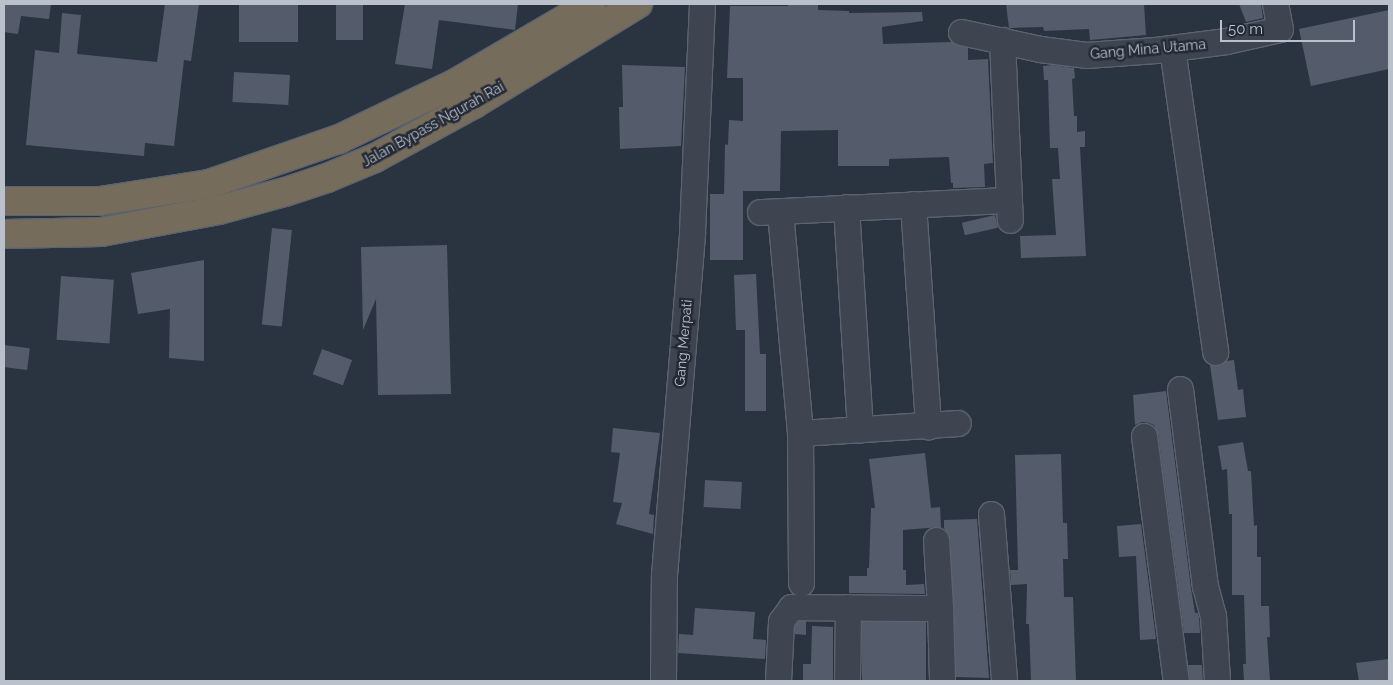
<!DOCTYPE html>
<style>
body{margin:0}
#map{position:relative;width:1393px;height:685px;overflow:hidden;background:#2a3340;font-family:Raleway,sans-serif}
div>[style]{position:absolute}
.building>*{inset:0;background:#545c6b;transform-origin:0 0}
.roads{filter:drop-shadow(1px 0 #5c636e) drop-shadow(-1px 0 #5c636e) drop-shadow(0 1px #5c636e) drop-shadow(0 -1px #5c636e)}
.minor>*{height:25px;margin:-12.5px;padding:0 12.5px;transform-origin:12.5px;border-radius:12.5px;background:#3e4550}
.highway>*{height:28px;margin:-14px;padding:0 14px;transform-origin:14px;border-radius:14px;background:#756c5c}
span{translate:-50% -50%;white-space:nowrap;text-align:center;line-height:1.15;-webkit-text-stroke:5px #232a36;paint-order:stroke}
.street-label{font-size:14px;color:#bbc1ca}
.frame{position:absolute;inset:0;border:5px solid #bbc1ca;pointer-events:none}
.scale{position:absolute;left:1220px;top:20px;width:135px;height:22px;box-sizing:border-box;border:2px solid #bbc1ca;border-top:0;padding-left:6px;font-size:15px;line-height:18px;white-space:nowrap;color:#bbc1ca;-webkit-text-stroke:4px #232a36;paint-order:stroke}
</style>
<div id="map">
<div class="building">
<div style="clip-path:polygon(4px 4px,51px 4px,49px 19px,21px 16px,18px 34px,4px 32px)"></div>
<div style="clip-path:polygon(165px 4px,199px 4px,191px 61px,184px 60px,174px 146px,145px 143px,144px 156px,26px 145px,35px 50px,59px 53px,62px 13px,81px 15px,77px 54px,157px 62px)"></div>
<div style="left:239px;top:4px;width:59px;height:38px"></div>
<div style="left:336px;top:4px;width:27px;height:36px"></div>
<div style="clip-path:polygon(405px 4px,518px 4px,515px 30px,439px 20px,432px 69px,395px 64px)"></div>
<div style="clip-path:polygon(788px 4px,818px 4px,818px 10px,849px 11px,849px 13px,922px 12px,923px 21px,882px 27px,883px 44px,951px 42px,968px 48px,968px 60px,988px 59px,993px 163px,984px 164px,985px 187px,953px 188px,953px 183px,951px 183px,949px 157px,889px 159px,889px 166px,838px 166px,838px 130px,781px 131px,780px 191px,743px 191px,743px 260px,710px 260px,710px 194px,724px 194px,725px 144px,728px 145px,729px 120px,743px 121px,743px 78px,727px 78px,730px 6px,788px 6px)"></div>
<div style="clip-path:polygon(1006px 4px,1144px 4px,1146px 35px,1090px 40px,1089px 29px,1044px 31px,1043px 27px,1009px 28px)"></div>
<div style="clip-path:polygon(1239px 4px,1261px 4px,1263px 18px,1246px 22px)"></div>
<div style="clip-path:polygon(1389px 10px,1389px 69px,1311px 86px,1299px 29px)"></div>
<div style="clip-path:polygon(622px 65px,685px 67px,681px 146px,620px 149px,619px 107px,623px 107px)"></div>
<div style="clip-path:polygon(1053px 65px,1074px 68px,1075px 78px,1072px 79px,1074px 116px,1077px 116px,1077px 132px,1085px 131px,1085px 147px,1080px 147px,1086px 256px,1021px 258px,1020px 236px,1056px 235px,1052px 179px,1060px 179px,1058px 148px,1050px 148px,1048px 80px,1044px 80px,1043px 66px)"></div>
<div style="left:234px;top:72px;width:56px;height:30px;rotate:3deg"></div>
<div style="left:995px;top:215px;width:13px;height:34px;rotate:77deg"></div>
<div style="left:272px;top:228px;width:20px;height:97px;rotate:6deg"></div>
<div style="clip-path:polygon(447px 245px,451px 394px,378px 395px,376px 299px,363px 330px,361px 247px)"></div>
<div style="clip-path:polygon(204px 260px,204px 361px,169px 358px,170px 309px,138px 314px,131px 273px)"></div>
<div style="clip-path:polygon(756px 274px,760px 354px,766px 354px,766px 411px,745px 411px,745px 330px,736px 330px,734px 275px)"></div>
<div style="left:61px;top:276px;width:53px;height:64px;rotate:4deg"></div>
<div style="left:4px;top:345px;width:26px;height:22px;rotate:7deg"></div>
<div style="left:322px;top:349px;width:32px;height:27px;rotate:20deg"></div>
<div style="clip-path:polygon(1234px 360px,1238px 390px,1243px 389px,1246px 417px,1218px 420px,1210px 365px,1217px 366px,1226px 361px)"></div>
<div style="clip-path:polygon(1166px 391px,1191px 588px,1195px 613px,1198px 613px,1199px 617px,1200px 633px,1184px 633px,1158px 434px,1154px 425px,1149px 423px,1142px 422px,1135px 425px,1133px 395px)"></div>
<div style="clip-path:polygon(613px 428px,660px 433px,649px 514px,654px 515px,653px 534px,616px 524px,622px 503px,613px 502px,620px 453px,611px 452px)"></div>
<div style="clip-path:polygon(1243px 442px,1248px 471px,1251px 471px,1254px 526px,1257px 525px,1257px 557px,1261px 557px,1261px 606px,1269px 606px,1270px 637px,1267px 637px,1270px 681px,1244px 681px,1243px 664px,1246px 664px,1244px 595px,1232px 595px,1232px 514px,1229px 514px,1227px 469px,1222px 470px,1218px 446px)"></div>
<div style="clip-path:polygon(925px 453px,931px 508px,940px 507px,941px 527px,903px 530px,903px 570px,906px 570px,906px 585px,924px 584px,925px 594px,849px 593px,849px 576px,867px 576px,867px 568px,869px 568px,871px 508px,875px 508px,869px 459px)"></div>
<div style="clip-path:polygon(1061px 454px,1063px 523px,1067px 523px,1068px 559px,1063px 559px,1064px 597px,1073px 597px,1076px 681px,1031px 681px,1029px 624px,1026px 624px,1027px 584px,1011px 585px,1010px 570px,1018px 570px,1015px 455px)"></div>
<div style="left:705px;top:480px;width:37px;height:27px;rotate:3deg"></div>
<div style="clip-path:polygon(977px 519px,989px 678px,956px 677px,950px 539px,944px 528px,944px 520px)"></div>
<div style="clip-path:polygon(1141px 524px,1156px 639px,1140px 640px,1136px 556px,1119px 557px,1117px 526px)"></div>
<div style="clip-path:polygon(695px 608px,755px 612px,753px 639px,766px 640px,765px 659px,678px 653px,679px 634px,693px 635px)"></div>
<div style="clip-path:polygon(798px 621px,806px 621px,806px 635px,795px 634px,795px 626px)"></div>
<div style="left:862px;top:622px;width:64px;height:59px"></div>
<div style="clip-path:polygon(812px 626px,833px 627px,833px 681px,803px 681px,803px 664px,811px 664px)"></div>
<div style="clip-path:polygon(1389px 659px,1389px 681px,1359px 681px,1356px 663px)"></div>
<div style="clip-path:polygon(1188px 665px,1202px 665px,1203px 681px,1190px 681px)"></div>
</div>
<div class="roads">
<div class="minor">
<div style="left:961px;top:32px;width:81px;rotate:12.1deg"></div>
<div style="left:1040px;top:49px;width:46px;rotate:7.4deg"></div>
<div style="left:1086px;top:55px;width:70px;rotate:-4.1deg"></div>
<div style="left:1156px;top:50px;width:71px;rotate:-7.3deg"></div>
<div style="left:1226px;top:41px;width:55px;rotate:-12.5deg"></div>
<div style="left:1280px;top:29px;width:25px;rotate:-101deg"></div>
<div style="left:1002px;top:40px;width:180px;rotate:87.5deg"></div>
<div style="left:1172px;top:48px;width:307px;rotate:81.9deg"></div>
<div style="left:913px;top:204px;width:223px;rotate:86.1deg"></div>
<div style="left:846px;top:207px;width:223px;rotate:86.4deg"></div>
<div style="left:760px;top:212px;width:249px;rotate:-2.8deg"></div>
<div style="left:780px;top:212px;width:222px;rotate:84.8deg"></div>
<div style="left:800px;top:433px;width:150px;rotate:89.6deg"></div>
<div style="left:1180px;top:389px;width:199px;rotate:82.8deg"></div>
<div style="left:1205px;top:586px;width:30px;rotate:75deg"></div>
<div style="left:1213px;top:615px;width:66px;rotate:86.5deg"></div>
<div style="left:800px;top:433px;width:158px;rotate:-3.6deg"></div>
<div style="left:1144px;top:436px;width:247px;rotate:82.6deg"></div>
<div style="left:991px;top:514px;width:168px;rotate:85.5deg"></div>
<div style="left:936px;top:540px;width:68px;rotate:86.6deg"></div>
<div style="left:663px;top:681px;width:106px;rotate:-89.5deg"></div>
<div style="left:664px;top:575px;width:344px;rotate:-85.3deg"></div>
<div style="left:692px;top:232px;width:228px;rotate:-87.5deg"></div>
<div style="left:778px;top:681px;width:60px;rotate:-87.1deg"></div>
<div style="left:781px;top:621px;width:17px;rotate:-54deg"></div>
<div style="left:791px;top:607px;width:149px;rotate:0.4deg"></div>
<div style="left:940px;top:608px;width:73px;rotate:88.4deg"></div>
<div style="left:847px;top:681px;width:74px;rotate:-89.2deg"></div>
</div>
<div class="highway">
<div style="left:4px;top:201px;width:96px"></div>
<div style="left:100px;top:201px;width:110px;rotate:-8.9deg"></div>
<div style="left:209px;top:184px;width:138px;rotate:-19.1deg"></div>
<div style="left:339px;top:139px;width:127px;rotate:-25.6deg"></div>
<div style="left:454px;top:84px;width:159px;rotate:-30.3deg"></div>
<div style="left:4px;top:234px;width:97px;rotate:-1.2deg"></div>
<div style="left:101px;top:232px;width:120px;rotate:-10.6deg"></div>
<div style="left:219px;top:210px;width:68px;rotate:-15.3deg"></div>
<div style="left:285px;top:192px;width:44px;rotate:-18.4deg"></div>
<div style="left:327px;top:178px;width:52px;rotate:-22.6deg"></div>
<div style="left:375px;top:158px;width:113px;rotate:-28.6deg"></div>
<div style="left:474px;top:104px;width:192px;rotate:-31.4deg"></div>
</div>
</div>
<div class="street-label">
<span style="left:1148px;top:49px;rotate:-5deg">Gang Mina Utama</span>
<span style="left:433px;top:124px;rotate:-29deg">Jalan Bypass Ngurah Rai</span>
<span style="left:683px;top:343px;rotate:-85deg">Gang Merpati</span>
</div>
<div class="frame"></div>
<div class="scale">50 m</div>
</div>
